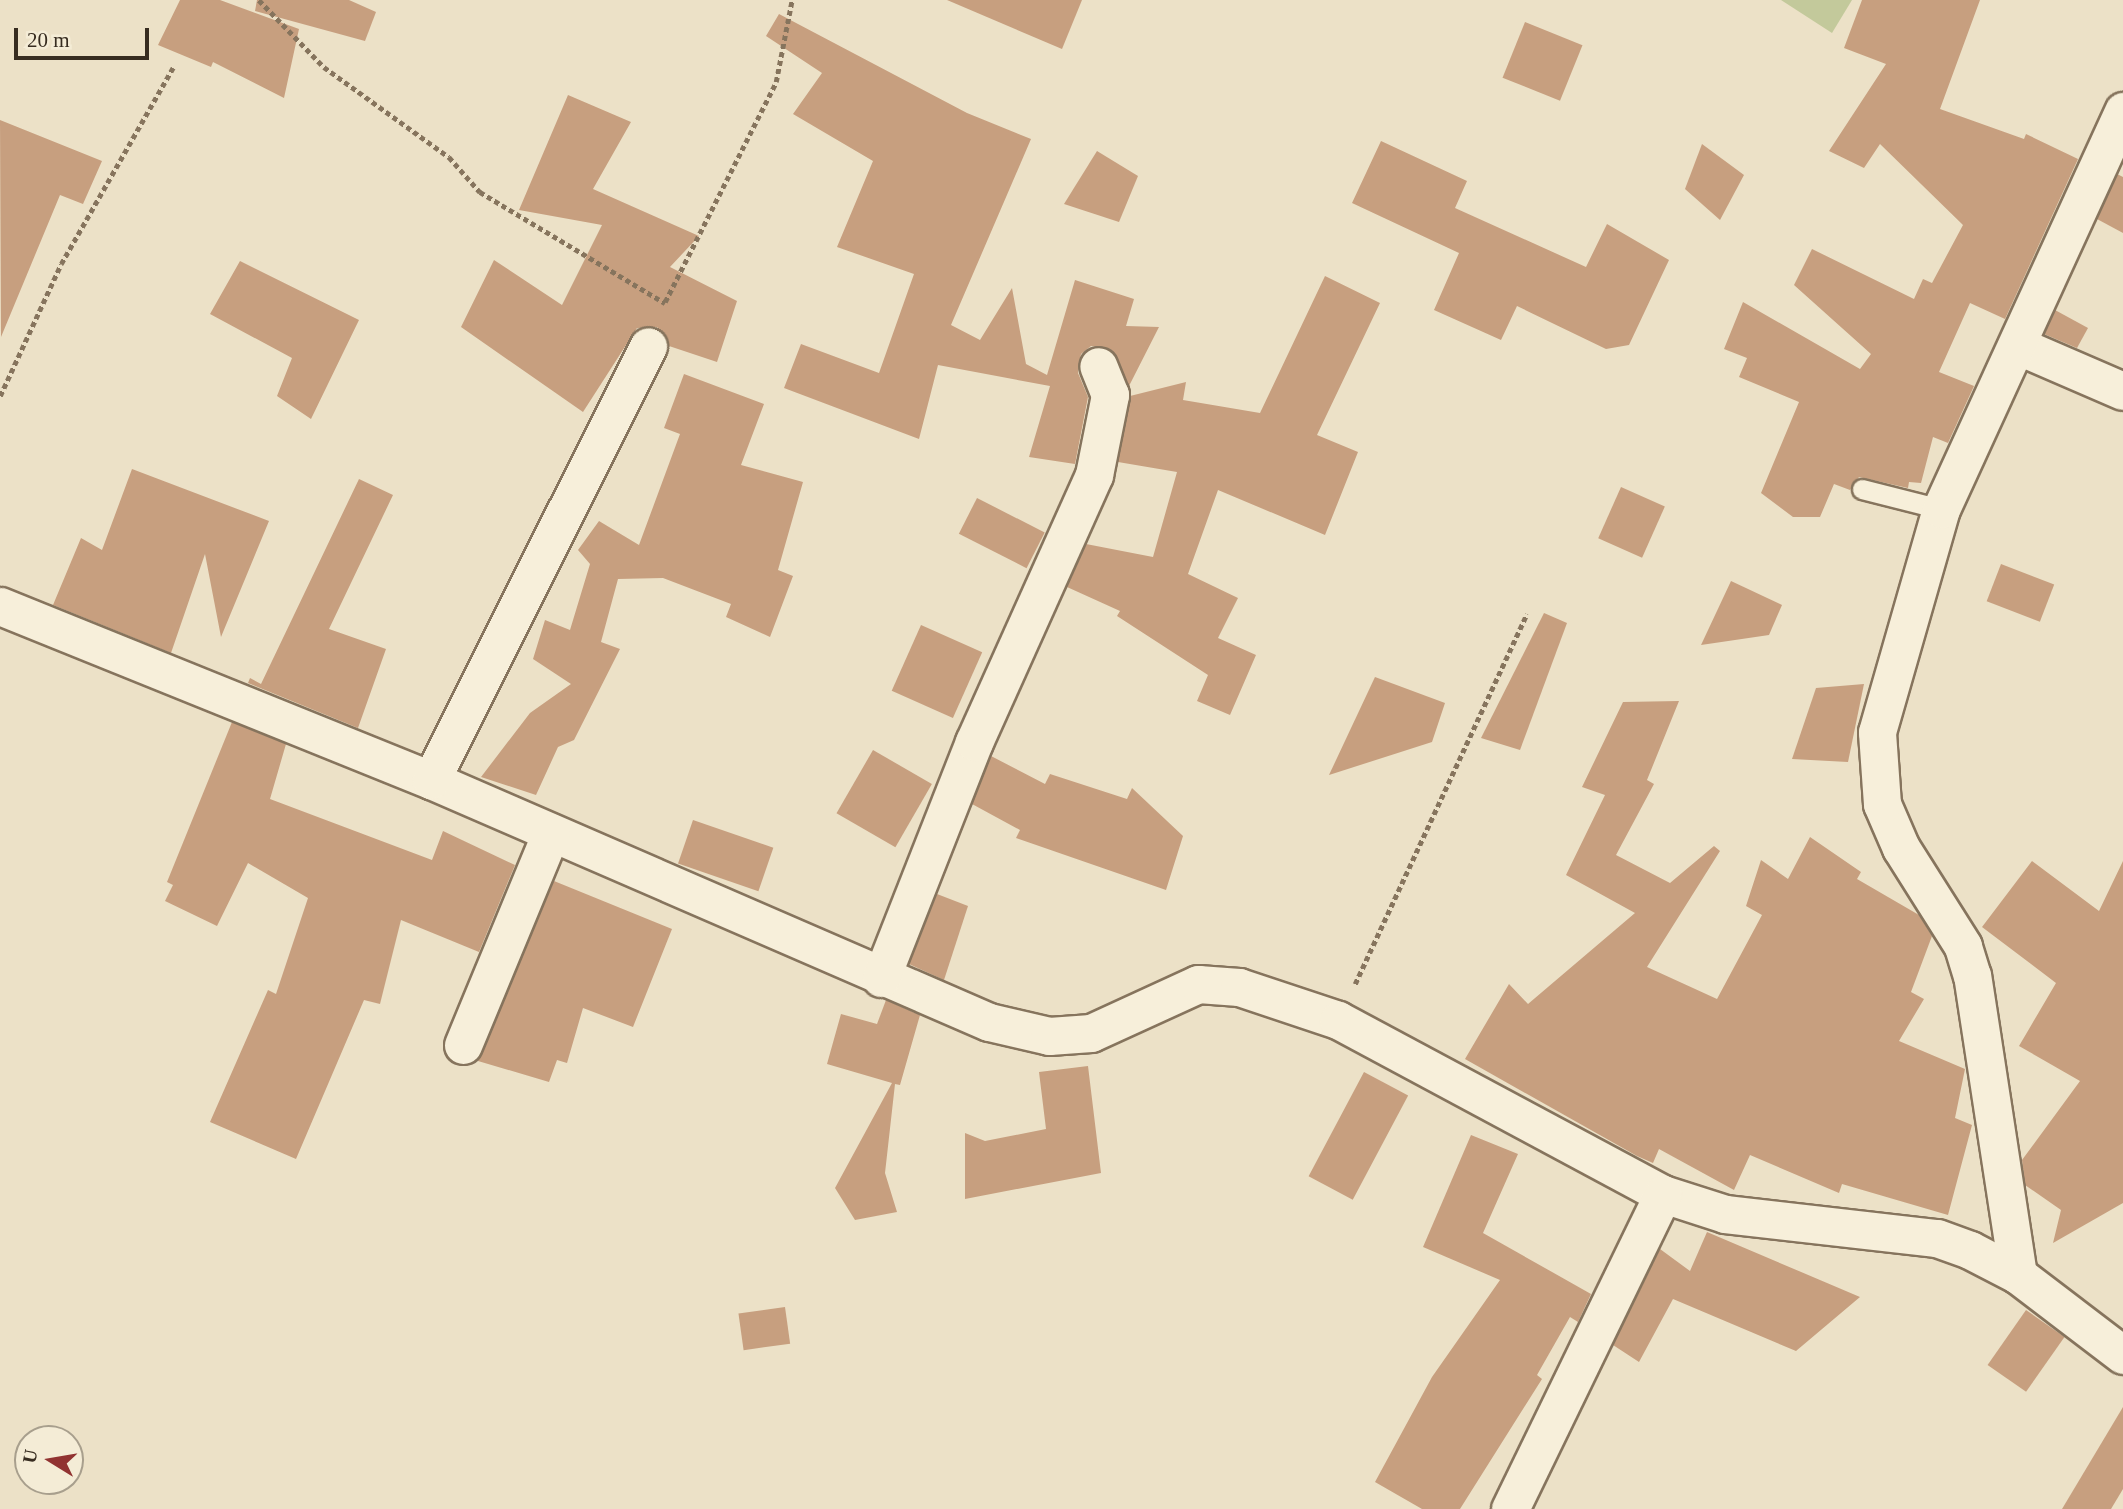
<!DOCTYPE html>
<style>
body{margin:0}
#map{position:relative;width:2123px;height:1509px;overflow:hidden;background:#ece1c7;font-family:Georgia,serif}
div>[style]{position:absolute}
.green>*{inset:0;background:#c3c99b}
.building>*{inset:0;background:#c79f7f;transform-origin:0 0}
.path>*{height:4.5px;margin-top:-2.25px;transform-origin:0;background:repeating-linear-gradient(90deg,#86745d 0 5px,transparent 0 8.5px)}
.roads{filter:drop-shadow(2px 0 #86745d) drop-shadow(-2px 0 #86745d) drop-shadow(0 2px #86745d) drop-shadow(0 -2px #86745d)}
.service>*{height:19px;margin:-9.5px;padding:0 9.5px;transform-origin:9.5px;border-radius:9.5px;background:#f7efda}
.minor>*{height:37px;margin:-18.5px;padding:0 18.5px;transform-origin:18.5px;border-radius:18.5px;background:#f7efda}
span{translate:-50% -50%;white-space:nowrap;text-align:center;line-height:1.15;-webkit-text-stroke:5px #f4ecd6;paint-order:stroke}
.north{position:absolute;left:14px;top:1425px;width:70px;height:70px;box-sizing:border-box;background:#f4ecd6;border:2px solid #a89f8d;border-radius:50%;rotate:281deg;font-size:19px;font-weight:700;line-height:28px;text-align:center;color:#372c20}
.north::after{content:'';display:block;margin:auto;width:24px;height:32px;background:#913331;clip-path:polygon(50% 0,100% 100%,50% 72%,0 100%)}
.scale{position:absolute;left:14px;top:28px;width:135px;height:32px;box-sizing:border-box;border:4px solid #372c20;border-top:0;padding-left:9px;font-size:21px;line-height:24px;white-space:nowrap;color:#372c20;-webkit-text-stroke:5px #f4ecd6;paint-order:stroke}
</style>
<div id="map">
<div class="green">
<div style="clip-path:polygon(1781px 0,1852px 0,1832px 33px)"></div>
</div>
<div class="building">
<div style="clip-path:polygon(180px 0,220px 0,299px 29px,284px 98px,213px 62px,211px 67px,158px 45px)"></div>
<div style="clip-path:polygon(257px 0,349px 0,376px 12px,365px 41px,255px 11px)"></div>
<div style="clip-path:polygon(947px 0,1082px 0,1062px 49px)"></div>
<div style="clip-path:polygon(1862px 0,1980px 0,1940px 109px,2024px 139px,2026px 134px,2078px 159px,2005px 319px,1970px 303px,1939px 372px,1974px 386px,1948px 443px,1933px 437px,1921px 483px,1909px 482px,1908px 488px,1859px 477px,1850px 490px,1834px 484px,1820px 517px,1793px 517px,1761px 493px,1799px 402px,1739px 377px,1747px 358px,1724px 349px,1743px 302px,1860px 369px,1871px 354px,1794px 285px,1812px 249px,1914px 299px,1923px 279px,1932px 283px,1963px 225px,1880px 144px,1864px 168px,1829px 151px,1886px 64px,1844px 48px)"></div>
<div style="clip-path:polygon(779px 14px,967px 113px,1031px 139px,951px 325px,980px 340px,1012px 288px,1026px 364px,1047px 375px,1075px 280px,1134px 299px,1126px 326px,1159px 327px,1129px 386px,1110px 349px,1091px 346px,1081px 354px,1078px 373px,1088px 397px,1075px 464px,1029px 457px,1050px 386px,938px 365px,919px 439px,784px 388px,801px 344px,879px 373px,914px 274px,837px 247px,873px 161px,793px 114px,822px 73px,766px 36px)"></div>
<div style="left:1525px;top:22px;width:62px;height:60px;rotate:22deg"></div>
<div style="clip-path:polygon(568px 95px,631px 122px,593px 189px,699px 236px,670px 267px,737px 301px,717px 362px,669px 346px,657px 327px,637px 328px,583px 412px,461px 327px,494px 260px,562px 305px,602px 225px,519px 210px)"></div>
<div style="clip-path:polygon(0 120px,102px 161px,83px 204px,60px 195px,1px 337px)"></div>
<div style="clip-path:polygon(1381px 141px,1467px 181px,1455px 208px,1586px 267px,1607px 224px,1669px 260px,1629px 345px,1606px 349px,1517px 306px,1501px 340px,1434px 310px,1459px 253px,1352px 203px)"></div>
<div style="clip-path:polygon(1702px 144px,1744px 175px,1720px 220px,1685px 189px)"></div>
<div style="clip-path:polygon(1097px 151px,1138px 176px,1119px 222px,1064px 204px)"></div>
<div style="clip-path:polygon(2117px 174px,2123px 177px,2123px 233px,2097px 219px)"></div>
<div style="clip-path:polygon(240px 261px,359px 320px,311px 419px,277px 396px,292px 358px,210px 314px)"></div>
<div style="clip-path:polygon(1325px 276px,1380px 303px,1317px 435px,1358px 452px,1325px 535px,1218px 490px,1188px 574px,1238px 598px,1218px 638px,1256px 655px,1230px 715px,1197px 701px,1208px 675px,1117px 616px,1120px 611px,1067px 587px,1086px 544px,1153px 557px,1177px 472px,1118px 462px,1130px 396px,1186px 382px,1183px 400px,1260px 413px)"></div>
<div style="clip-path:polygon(2055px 310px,2088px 328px,2077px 348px,2044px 334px)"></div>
<div style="clip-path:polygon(684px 374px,764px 404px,741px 465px,803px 482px,778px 570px,793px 576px,770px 637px,726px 617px,731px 604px,663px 578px,618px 579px,601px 642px,620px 649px,574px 740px,558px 747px,536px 795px,481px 777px,530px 713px,571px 684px,533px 659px,545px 620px,570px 630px,590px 564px,578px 550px,599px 521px,639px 545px,680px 434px,664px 428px)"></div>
<div style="clip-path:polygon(132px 469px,269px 521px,221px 637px,205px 554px,171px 653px,53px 605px,81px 538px,102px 550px)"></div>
<div style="clip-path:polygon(359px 479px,393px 495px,329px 629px,386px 649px,358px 728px,248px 683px,250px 678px,261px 684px)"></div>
<div style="left:1621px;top:487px;width:48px;height:56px;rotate:24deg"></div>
<div style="left:977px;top:498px;width:76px;height:40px;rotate:27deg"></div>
<div style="left:2001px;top:564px;width:57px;height:40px;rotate:21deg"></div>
<div style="clip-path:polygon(1731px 581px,1782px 605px,1769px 635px,1701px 645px)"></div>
<div style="clip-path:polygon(1544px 613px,1567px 623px,1520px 750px,1481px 738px)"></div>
<div style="left:921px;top:625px;width:67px;height:72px;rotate:24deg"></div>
<div style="clip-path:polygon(1375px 677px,1445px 703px,1432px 742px,1329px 775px)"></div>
<div style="clip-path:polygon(1864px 684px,1848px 762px,1792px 759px,1816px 688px)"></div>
<div style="clip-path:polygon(1679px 701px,1647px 780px,1654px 784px,1616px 855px,1670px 883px,1714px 846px,1720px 851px,1647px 967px,1717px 999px,1762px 915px,1746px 906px,1761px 860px,1788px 879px,1810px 837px,1861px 872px,1857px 879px,1919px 915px,1932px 936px,1911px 992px,1924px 999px,1899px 1041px,1965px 1069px,1955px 1118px,1972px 1125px,1948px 1215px,1842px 1184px,1839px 1193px,1750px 1155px,1734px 1190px,1659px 1149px,1653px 1163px,1637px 1156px,1465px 1059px,1509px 984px,1528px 1004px,1635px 913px,1566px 875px,1605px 795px,1582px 787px,1623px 702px)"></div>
<div style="clip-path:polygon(232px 722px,286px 744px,270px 799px,432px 860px,443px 831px,515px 865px,479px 952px,401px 920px,380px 1004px,364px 1000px,296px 1159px,210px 1122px,268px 990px,276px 994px,308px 898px,248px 863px,217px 926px,165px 901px,173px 885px,167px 882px)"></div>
<div style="left:873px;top:750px;width:68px;height:73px;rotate:30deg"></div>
<div style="clip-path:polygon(991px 756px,1045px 784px,1050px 774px,1127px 799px,1132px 788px,1183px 836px,1166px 890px,1016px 838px,1020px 830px,972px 804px)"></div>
<div style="left:693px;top:820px;width:85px;height:46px;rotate:19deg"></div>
<div style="clip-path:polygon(2032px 861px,2099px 911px,2123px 861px,2123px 1203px,2053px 1243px,2061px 1210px,2025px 1185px,2022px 1160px,2080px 1081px,2019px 1046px,2056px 983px,1982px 927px)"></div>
<div style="clip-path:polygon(554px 881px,672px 929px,633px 1027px,583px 1008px,567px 1063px,557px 1060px,549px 1082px,478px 1061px)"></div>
<div style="clip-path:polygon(937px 894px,968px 906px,944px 980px,909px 964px)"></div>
<div style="clip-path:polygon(886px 1000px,920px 1015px,900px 1085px,895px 1084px,885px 1173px,897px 1212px,855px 1220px,835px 1188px,892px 1083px,827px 1064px,841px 1014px,877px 1024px)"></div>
<div style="clip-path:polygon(1088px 1066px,1101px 1173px,965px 1199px,965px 1133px,985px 1141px,1046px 1129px,1039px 1072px)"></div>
<div style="left:1364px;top:1072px;width:50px;height:118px;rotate:28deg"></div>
<div style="clip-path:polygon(1471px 1135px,1518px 1154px,1483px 1233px,1591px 1294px,1578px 1322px,1570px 1317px,1537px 1375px,1542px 1379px,1460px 1509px,1422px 1509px,1375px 1482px,1432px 1377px,1500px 1280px,1423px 1247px)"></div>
<div style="clip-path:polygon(1707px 1232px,1860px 1297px,1796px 1351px,1673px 1299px,1639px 1362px,1613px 1345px,1660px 1249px,1690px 1271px)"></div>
<div style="left:785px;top:1307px;width:37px;height:47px;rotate:82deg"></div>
<div style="left:2026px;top:1310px;width:47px;height:67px;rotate:35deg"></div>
<div style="clip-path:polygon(2123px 1407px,2123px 1489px,2111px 1509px,2062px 1509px)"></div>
</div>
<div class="path">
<div style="left:259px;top:0;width:93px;rotate:45.9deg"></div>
<div style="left:324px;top:67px;width:154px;rotate:35.8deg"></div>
<div style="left:449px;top:157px;width:47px;rotate:48.5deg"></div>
<div style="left:480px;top:192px;width:216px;rotate:31deg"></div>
<div style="left:665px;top:302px;width:246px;rotate:-63.2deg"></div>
<div style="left:776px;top:82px;width:84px;rotate:-79deg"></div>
<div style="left:0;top:396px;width:145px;rotate:-65.2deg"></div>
<div style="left:61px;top:264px;width:226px;rotate:-60.3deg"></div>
<div style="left:1355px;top:984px;width:408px;rotate:-65.1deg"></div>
</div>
<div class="roads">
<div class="service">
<div style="left:1862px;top:489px;width:81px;rotate:14.2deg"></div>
</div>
<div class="minor">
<div style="left:2019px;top:346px;width:113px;rotate:23.4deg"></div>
<div style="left:0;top:606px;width:465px;rotate:22deg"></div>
<div style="left:431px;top:780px;width:608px;rotate:23.45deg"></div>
<div style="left:989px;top:1022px;width:62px;rotate:13.1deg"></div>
<div style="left:1049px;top:1036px;width:42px;rotate:-4.1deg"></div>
<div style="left:1091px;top:1033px;width:118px;rotate:-24.6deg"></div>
<div style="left:1198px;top:984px;width:41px;rotate:4.2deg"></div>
<div style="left:1239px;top:987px;width:104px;rotate:18.4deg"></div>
<div style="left:1338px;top:1020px;width:369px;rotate:28.2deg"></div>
<div style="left:1663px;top:1194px;width:65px;rotate:17.9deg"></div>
<div style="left:1725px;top:1214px;width:213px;rotate:6.5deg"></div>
<div style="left:1937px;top:1238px;width:35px;rotate:20deg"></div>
<div style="left:1970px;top:1250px;width:54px;rotate:27.5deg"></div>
<div style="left:2018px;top:1275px;width:132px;rotate:37.3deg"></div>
<div style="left:431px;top:780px;width:485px;rotate:-63.4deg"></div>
<div style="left:881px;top:978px;width:254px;rotate:-68.5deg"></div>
<div style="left:974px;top:742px;width:293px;rotate:-65.8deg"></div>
<div style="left:1094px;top:475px;width:82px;rotate:-78.7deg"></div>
<div style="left:1110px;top:395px;width:31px;rotate:-112deg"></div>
<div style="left:463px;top:1045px;width:230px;rotate:-67.5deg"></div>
<div style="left:2018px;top:1275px;width:303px;rotate:-98.7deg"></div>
<div style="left:1972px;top:976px;width:31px;rotate:-107deg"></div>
<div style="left:1963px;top:946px;width:116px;rotate:-122.3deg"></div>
<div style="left:1901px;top:848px;width:48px;rotate:-113.4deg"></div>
<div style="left:1882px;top:804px;width:72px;rotate:-94deg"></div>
<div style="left:1877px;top:732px;width:232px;rotate:-74deg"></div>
<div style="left:1941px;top:509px;width:438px;rotate:-65.4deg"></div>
<div style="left:1510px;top:1509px;width:350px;rotate:-64.1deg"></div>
</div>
</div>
<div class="north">U</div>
<div class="scale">20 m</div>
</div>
